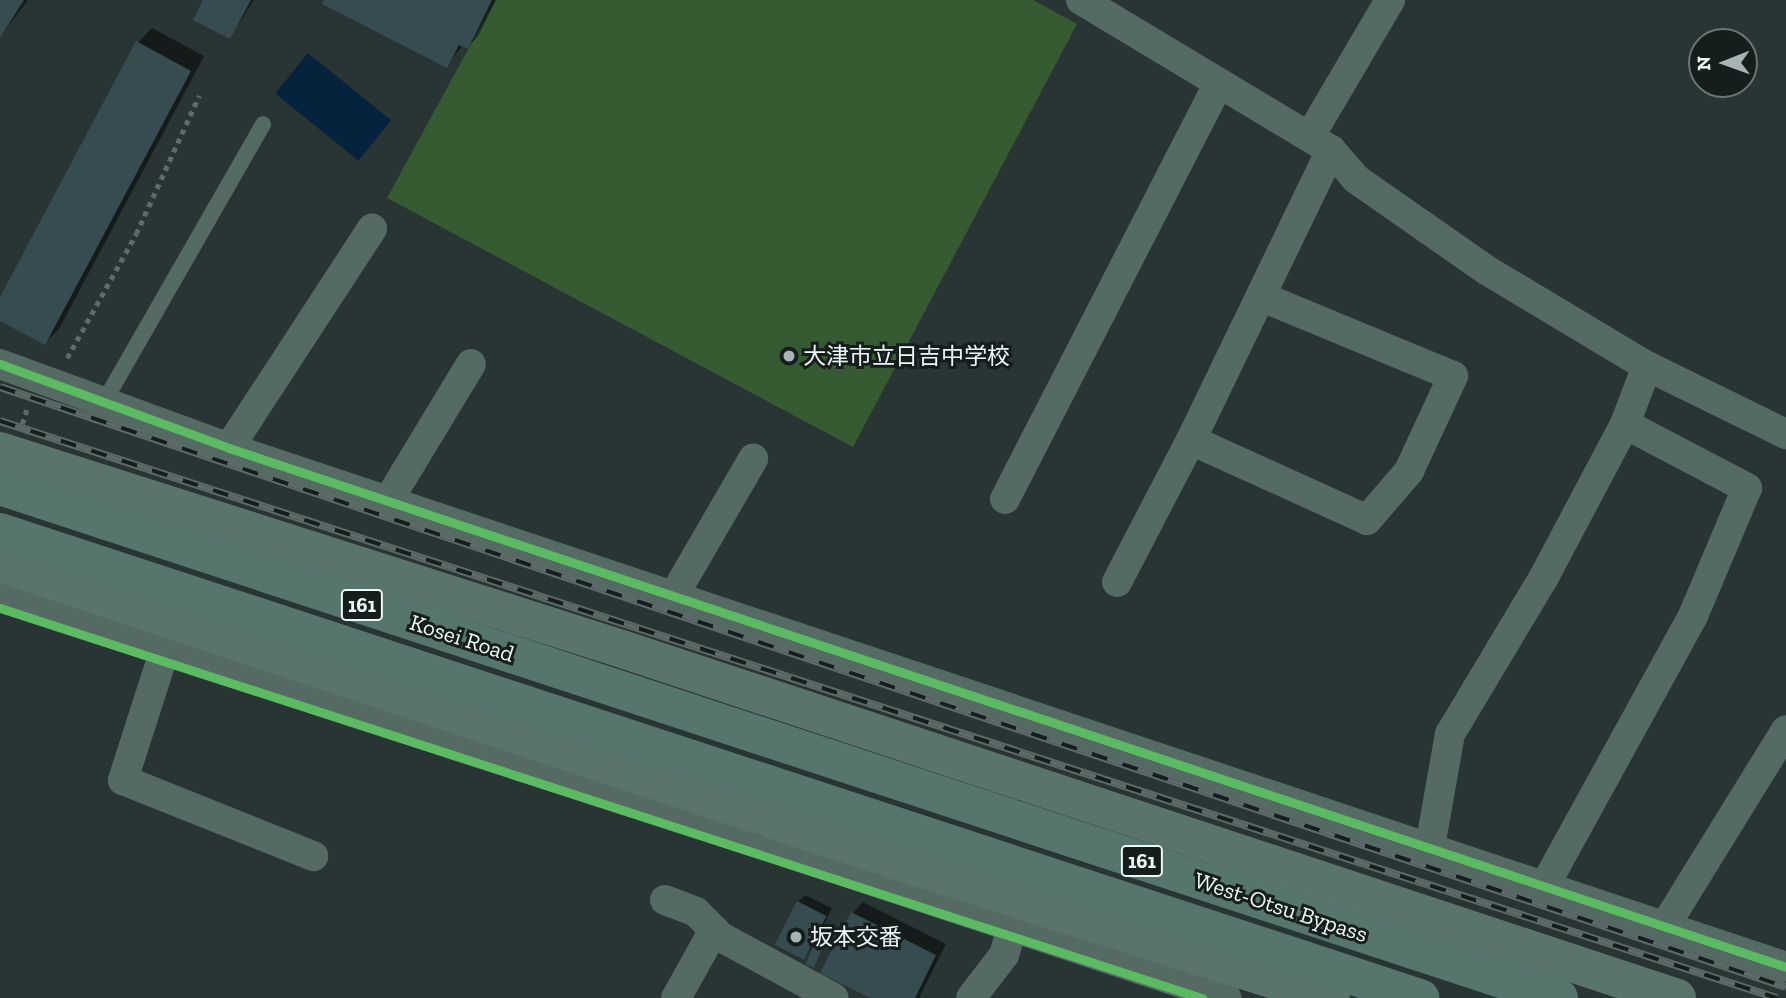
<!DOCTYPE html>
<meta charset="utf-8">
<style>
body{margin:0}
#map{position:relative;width:1786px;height:998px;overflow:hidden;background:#293434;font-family:"Zilla Slab","Noto Sans JP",serif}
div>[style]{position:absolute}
.green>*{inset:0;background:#365a32}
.water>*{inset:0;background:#05233c;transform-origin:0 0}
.shadow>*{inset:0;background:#0007}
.building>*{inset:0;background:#374c51;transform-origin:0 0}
.path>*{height:4.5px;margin-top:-2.25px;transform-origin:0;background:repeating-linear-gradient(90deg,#5e6c68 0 5px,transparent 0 10px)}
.lane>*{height:16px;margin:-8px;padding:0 8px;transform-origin:8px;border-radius:8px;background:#556a63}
.street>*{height:30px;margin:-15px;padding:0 15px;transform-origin:15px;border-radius:15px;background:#556a63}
.secondary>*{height:38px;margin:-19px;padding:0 19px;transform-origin:19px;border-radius:19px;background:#5a746c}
.highway>*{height:38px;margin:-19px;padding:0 19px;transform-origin:19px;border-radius:19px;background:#56766d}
.rail>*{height:8px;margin-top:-4px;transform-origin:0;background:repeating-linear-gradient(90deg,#151e1d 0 16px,#5c6a67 0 32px);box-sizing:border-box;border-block:2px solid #5c6a67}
.cycleway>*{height:9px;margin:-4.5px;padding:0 4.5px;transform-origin:4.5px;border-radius:4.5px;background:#5cba63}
.dots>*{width:19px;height:19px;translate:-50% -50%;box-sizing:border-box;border:4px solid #151e1d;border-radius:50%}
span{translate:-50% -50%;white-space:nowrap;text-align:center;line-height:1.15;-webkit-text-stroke:6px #151e1d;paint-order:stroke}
.shield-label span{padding:2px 5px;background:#151e1d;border:2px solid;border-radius:5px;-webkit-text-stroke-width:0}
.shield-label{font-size:21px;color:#ecf7f7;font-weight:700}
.poi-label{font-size:23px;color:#ecf7f7}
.left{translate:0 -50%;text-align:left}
.street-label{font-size:23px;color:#ecf7f7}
.north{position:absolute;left:1688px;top:28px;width:70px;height:70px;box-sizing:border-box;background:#151e1d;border:2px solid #6b7574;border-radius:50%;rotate:269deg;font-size:19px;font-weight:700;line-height:28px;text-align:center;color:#ecf7f7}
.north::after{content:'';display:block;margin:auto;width:24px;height:32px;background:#a8b3b3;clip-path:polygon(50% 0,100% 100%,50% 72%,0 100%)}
</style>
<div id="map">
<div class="green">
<div style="clip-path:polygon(495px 0,1033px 0,1077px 24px,853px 447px,387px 198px)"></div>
</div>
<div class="water">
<div style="left:308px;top:53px;width:107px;height:52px;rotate:39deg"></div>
</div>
<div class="shadow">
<div style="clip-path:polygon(0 0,28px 0,0 37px)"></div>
<div style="clip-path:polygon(205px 0,254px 0,230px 37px)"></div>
<div style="clip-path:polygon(326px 0,496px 0,478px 36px,468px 47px,463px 45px,447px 65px)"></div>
<div style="clip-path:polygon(152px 28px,204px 56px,59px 329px,45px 343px,0 319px,0 301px,138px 43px)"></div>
<div style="clip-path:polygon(805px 895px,832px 908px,813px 946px,819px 940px,824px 943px,812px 965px,814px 946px,803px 957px,798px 902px)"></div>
<div style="clip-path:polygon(863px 902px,946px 944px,919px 998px,874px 998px,853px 913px)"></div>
</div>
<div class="building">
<div style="clip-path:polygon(0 0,24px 0,0 38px)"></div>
<div style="clip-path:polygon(203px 0,251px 0,230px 39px,193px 20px)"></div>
<div style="clip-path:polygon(324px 0,492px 0,468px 49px,459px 45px,447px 68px,322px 4px)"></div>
<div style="clip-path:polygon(136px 41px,191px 71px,45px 345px,0 321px,0 297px)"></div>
<div style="left:797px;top:901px;width:33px;height:49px;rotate:27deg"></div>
<div style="clip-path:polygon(851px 912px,936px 955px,915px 998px,870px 998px,820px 973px)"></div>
<div style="left:814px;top:943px;width:9px;height:23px;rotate:21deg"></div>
</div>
<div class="path">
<div style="left:67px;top:358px;width:142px;rotate:-60.9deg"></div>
<div style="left:136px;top:234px;width:152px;rotate:-65.5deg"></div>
<div style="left:22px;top:424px;width:19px;rotate:-72deg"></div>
</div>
<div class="lane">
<div style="left:104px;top:402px;width:320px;rotate:-60.2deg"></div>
</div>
<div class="street">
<div style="left:1081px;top:0;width:292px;rotate:31deg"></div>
<div style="left:1331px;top:150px;width:38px;rotate:49deg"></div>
<div style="left:1356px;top:179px;width:161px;rotate:34.9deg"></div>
<div style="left:1488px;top:271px;width:185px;rotate:30.9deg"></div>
<div style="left:1647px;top:366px;width:155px;rotate:26.1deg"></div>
<div style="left:1310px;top:136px;width:158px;rotate:-59.5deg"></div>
<div style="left:0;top:364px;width:244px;rotate:20.1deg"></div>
<div style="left:229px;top:448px;width:1641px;rotate:18.43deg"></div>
<div style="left:1625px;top:424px;width:62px;rotate:-69.2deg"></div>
<div style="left:1191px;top:440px;width:193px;rotate:24.4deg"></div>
<div style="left:1367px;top:520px;width:65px;rotate:-49.4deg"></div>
<div style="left:1409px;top:471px;width:105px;rotate:-65.1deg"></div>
<div style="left:1453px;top:376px;width:207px;rotate:-157.5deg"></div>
<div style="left:229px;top:448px;width:262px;rotate:-56.9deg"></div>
<div style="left:1005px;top:499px;width:466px;rotate:-62.8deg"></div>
<div style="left:388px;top:501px;width:160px;rotate:-58.8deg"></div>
<div style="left:1117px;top:582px;width:160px;rotate:-62.5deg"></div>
<div style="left:1191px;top:440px;width:322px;rotate:-64.2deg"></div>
<div style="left:0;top:592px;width:1292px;rotate:18.31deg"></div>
<div style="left:673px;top:597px;width:160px;rotate:-59.9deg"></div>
<div style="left:166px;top:646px;width:141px;rotate:107.8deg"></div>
<div style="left:123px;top:780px;width:205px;rotate:21.8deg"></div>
<div style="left:1430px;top:847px;width:115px;rotate:-80deg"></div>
<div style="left:1450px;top:734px;width:183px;rotate:-59.1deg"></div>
<div style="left:1544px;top:577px;width:173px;rotate:-62.1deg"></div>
<div style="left:1625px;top:424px;width:138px;rotate:27.7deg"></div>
<div style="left:1747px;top:488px;width:139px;rotate:112.9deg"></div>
<div style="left:1693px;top:616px;width:307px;rotate:118.8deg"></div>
<div style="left:665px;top:900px;width:33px;rotate:21deg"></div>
<div style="left:696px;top:912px;width:35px;rotate:45deg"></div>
<div style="left:721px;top:937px;width:128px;rotate:28.4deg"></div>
<div style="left:1665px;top:926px;width:230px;rotate:-58.3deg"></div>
<div style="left:676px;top:998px;width:78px;rotate:-60.8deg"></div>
<div style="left:971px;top:998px;width:54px;rotate:-52.5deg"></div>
<div style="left:1004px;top:955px;width:28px;rotate:-73deg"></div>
</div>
<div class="secondary">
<div style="left:0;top:451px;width:656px;rotate:17.66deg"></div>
<div style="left:625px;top:650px;width:1108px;rotate:18.3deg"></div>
<div style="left:0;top:563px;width:965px;rotate:18.36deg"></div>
<div style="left:916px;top:867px;width:435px;rotate:17.5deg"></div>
</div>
<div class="highway">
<div style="left:0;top:486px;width:1641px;rotate:18.18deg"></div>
<div style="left:0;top:532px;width:1495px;rotate:18.17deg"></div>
</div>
<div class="rail">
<div style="left:0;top:387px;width:1884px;rotate:18.57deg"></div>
<div style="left:0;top:421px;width:1868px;rotate:17.99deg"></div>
</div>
<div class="cycleway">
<div style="left:0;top:364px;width:244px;rotate:20.1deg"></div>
<div style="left:229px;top:448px;width:1641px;rotate:18.43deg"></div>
<div style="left:0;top:608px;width:1264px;rotate:17.98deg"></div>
</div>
<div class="dots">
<div style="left:789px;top:356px;background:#a8b3b3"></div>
<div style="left:796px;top:937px;background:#a8b3b3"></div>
</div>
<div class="shield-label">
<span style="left:362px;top:605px">161</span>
<span style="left:1142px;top:861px">161</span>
</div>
<div class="poi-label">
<span class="left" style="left:803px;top:356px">大津市立日吉中学校</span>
<span class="left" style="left:810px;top:937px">坂本交番</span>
</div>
<div class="street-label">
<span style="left:462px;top:638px;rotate:18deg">Kosei Road</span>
<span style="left:1281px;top:907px;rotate:18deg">West-Otsu Bypass</span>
</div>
<div class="north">N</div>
</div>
